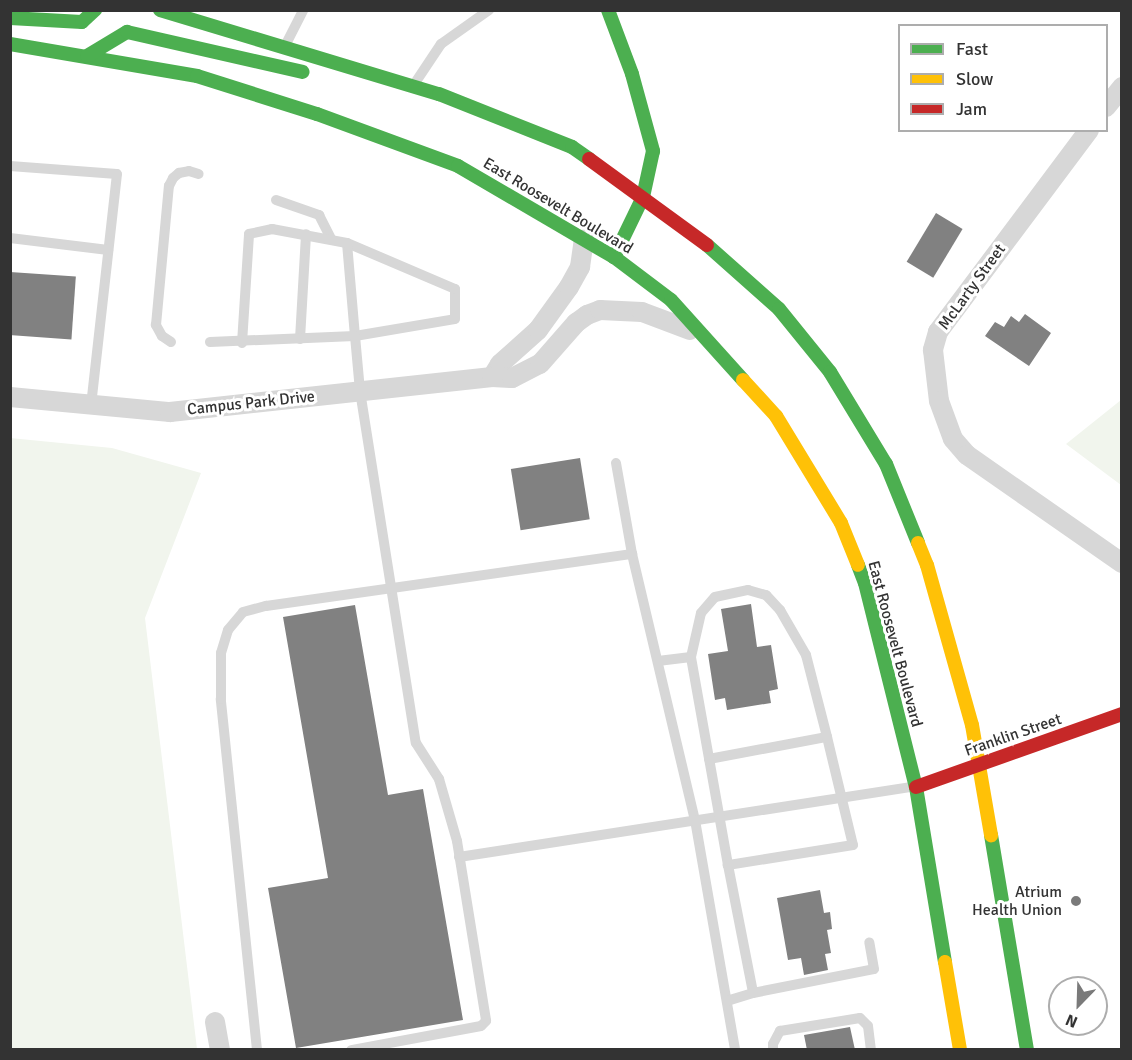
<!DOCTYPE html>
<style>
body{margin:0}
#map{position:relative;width:1132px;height:1060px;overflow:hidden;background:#fff;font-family:Signika,sans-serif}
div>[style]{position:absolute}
.green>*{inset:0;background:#f1f5ed}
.building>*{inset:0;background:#818181;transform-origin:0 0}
.lane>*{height:10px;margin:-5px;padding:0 5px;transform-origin:5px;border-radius:5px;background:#d7d7d7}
.street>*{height:20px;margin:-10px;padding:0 10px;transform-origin:10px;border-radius:10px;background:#d7d7d7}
.fast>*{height:14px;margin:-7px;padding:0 7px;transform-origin:7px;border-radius:7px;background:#4caf50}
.slow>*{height:14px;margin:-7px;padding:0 7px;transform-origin:7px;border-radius:7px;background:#ffc107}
.jam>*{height:14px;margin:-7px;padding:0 7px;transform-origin:7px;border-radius:7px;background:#c62828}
.dots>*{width:16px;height:16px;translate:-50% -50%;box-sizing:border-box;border:3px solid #fff;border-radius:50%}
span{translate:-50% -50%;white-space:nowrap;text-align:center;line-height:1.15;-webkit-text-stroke:6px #fff;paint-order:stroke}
.street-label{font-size:16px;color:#333}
.poi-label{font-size:16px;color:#333}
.right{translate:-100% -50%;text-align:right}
.frame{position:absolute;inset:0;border:12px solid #333;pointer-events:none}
.legend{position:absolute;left:898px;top:24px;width:210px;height:108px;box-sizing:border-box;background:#fff;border:2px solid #adadad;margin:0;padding:8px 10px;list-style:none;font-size:18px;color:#333}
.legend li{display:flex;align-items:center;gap:12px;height:30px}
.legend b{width:30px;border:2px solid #adadad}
.north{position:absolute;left:1048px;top:976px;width:60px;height:60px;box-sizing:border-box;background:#fff;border:2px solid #adadad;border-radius:50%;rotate:203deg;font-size:16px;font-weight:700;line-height:24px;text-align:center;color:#333}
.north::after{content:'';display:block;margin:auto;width:21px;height:27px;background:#7a7a7a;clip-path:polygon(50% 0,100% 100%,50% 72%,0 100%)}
</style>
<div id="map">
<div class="green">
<div style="clip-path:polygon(1121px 400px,1121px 485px,1066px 444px)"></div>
<div style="clip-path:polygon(10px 438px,112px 448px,201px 473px,145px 618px,197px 1049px,11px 1049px)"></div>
</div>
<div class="building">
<div style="left:936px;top:213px;width:31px;height:57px;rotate:31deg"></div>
<div style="left:10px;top:272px;width:66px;height:63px;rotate:4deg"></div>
<div style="clip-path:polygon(1025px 314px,1051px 333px,1029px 366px,985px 336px,995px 322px,1004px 327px,1011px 316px,1019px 322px)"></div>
<div style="left:580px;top:458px;width:62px;height:70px;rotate:81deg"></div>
<div style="clip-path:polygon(751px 604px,757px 647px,771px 645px,778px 689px,769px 691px,771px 703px,727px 710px,725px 698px,715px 700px,708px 654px,728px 651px,721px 609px)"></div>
<div style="clip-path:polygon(355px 605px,388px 795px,423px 789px,463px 1020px,296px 1048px,268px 888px,328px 878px,283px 617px)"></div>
<div style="clip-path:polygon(820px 890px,824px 913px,830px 912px,832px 929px,827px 930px,831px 953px,825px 954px,828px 970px,804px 975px,801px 958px,788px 960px,777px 898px)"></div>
<div style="clip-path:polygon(850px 1027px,855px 1050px,807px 1050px,804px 1035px)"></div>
</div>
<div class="lane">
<div style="left:287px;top:42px;width:36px;rotate:-63deg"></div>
<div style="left:415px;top:83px;width:47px;rotate:-56.3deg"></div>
<div style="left:441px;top:44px;width:59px;rotate:-35.3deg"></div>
<div style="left:10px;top:166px;width:107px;rotate:4.3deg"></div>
<div style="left:117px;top:174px;width:231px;rotate:96.4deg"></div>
<div style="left:276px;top:200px;width:46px;rotate:19.2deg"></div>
<div style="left:319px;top:215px;width:28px;rotate:63deg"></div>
<div style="left:10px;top:238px;width:99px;rotate:7deg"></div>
<div style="left:300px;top:339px;width:105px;rotate:-86.7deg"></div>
<div style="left:171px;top:342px;width:11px;rotate:-146deg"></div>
<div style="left:162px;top:336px;width:13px;rotate:-119deg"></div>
<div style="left:156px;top:325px;width:140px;rotate:-84.7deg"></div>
<div style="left:169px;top:186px;width:9px;rotate:-63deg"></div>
<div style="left:173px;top:178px;width:8px;rotate:-40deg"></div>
<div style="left:179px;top:173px;width:10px;rotate:-11deg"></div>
<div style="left:189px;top:171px;width:10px;rotate:17deg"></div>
<div style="left:210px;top:342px;width:145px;rotate:-2.4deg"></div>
<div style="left:355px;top:336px;width:101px;rotate:-9.6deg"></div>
<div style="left:455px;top:319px;width:30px;rotate:-90deg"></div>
<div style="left:455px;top:289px;width:117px;rotate:-156.9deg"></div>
<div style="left:347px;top:243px;width:93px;rotate:85.1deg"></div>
<div style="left:355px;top:336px;width:55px;rotate:84.8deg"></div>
<div style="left:360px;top:391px;width:356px;rotate:81deg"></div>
<div style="left:416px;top:743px;width:43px;rotate:57.4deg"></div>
<div style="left:439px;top:779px;width:65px;rotate:73.8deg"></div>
<div style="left:457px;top:841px;width:182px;rotate:80.8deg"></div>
<div style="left:486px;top:1021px;width:7px;rotate:135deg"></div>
<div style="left:481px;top:1026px;width:132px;rotate:169.5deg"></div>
<div style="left:242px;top:343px;width:109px;rotate:-86.3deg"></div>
<div style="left:249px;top:234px;width:24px;rotate:-12deg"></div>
<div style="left:272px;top:229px;width:76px;rotate:10.6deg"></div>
<div style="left:616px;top:463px;width:92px;rotate:80deg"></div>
<div style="left:632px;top:554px;width:273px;rotate:76.7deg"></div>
<div style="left:695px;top:820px;width:233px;rotate:80.1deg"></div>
<div style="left:658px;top:661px;width:33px;rotate:-7deg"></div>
<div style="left:709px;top:759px;width:120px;rotate:-10.6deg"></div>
<div style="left:827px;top:737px;width:111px;rotate:76.5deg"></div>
<div style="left:853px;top:845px;width:127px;rotate:170.9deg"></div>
<div style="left:728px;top:865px;width:130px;rotate:78.9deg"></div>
<div style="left:753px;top:993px;width:27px;rotate:163deg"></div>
<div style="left:459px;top:857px;width:458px;rotate:-8.8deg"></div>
<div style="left:728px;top:865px;width:211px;rotate:-100.1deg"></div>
<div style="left:691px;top:657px;width:45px;rotate:-77.2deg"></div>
<div style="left:701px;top:613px;width:21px;rotate:-49deg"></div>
<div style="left:715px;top:597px;width:34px;rotate:-12deg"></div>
<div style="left:748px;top:590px;width:19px;rotate:16deg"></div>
<div style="left:766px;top:595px;width:21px;rotate:47deg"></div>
<div style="left:780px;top:610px;width:52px;rotate:60deg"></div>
<div style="left:806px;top:655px;width:85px;rotate:75.6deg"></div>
<div style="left:753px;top:993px;width:123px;rotate:-11.2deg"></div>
<div style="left:874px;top:969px;width:27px;rotate:-100deg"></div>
<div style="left:257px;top:1050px;width:353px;rotate:-95.9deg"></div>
<div style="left:221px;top:699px;width:46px;rotate:-90deg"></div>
<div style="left:221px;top:653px;width:24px;rotate:-73deg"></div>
<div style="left:228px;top:630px;width:23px;rotate:-50deg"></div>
<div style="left:243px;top:612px;width:24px;rotate:-15deg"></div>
<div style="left:266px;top:606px;width:370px;rotate:-8.1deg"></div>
<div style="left:773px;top:1050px;width:6px;rotate:-90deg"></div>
<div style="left:773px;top:1044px;width:15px;rotate:-62deg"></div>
<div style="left:780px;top:1031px;width:81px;rotate:-9.2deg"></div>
<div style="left:860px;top:1018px;width:11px;rotate:45deg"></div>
<div style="left:868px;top:1026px;width:24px;rotate:83deg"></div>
</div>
<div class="street">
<div style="left:1106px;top:107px;width:26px;rotate:-51deg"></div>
<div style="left:1089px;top:130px;width:252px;rotate:126.8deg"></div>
<div style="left:938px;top:332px;width:19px;rotate:106deg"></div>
<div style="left:933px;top:350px;width:51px;rotate:83.3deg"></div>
<div style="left:939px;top:401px;width:40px;rotate:69.8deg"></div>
<div style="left:953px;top:439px;width:21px;rotate:49deg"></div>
<div style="left:967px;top:455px;width:189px;rotate:34.9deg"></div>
<div style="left:492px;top:377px;width:15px;rotate:-58deg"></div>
<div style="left:500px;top:364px;width:51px;rotate:-41.8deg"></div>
<div style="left:538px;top:330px;width:53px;rotate:-54.2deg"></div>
<div style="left:569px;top:287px;width:23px;rotate:-61deg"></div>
<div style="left:580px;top:267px;width:28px;rotate:-82deg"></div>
<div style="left:10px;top:397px;width:161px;rotate:5.4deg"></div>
<div style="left:170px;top:412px;width:324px;rotate:-6.2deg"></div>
<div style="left:492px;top:377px;width:20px;rotate:3deg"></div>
<div style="left:512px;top:378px;width:31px;rotate:-27deg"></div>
<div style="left:540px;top:364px;width:55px;rotate:-48.7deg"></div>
<div style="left:576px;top:323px;width:14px;rotate:-36deg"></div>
<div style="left:587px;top:315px;width:14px;rotate:-21deg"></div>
<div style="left:600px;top:310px;width:42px;rotate:2.7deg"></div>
<div style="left:642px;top:312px;width:51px;rotate:20.6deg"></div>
<div style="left:215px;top:1022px;width:28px;rotate:80deg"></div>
</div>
<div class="fast">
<div style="left:160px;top:10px;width:291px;rotate:16.8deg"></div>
<div style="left:439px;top:94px;width:143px;rotate:21.7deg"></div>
<div style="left:572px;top:147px;width:21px;rotate:35deg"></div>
<div style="left:608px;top:10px;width:68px;rotate:69.4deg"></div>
<div style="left:632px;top:74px;width:80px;rotate:74.7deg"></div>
<div style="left:653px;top:151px;width:47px;rotate:102.3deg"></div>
<div style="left:643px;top:197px;width:67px;rotate:115.8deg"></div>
<div style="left:10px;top:18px;width:72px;rotate:3.2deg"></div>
<div style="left:82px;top:22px;width:18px;rotate:-43deg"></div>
<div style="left:10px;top:44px;width:190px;rotate:9.7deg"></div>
<div style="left:197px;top:76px;width:126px;rotate:17.6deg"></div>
<div style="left:317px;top:114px;width:150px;rotate:20.2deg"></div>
<div style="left:458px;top:166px;width:181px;rotate:30.3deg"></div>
<div style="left:614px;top:257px;width:71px;rotate:37deg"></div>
<div style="left:671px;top:300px;width:108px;rotate:48deg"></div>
<div style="left:87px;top:56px;width:47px;rotate:-31deg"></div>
<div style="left:127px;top:32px;width:180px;rotate:12.8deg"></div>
<div style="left:707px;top:245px;width:96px;rotate:41.6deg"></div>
<div style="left:779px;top:309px;width:81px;rotate:51deg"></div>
<div style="left:830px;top:372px;width:108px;rotate:58.7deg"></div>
<div style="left:886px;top:464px;width:85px;rotate:67.9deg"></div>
<div style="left:858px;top:565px;width:19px;rotate:69deg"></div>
<div style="left:865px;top:583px;width:210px;rotate:76deg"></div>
<div style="left:916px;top:787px;width:177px;rotate:80.6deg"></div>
<div style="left:991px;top:835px;width:218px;rotate:80.5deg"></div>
</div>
<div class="slow">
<div style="left:743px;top:380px;width:49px;rotate:47.5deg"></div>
<div style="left:776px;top:416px;width:125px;rotate:58.7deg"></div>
<div style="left:841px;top:523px;width:45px;rotate:68deg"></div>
<div style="left:918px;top:543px;width:24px;rotate:68deg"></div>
<div style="left:927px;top:565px;width:166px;rotate:74.3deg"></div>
<div style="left:972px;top:725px;width:112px;rotate:80.2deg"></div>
<div style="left:945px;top:962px;width:89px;rotate:80.3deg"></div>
</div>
<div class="jam">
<div style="left:589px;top:159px;width:146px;rotate:36.1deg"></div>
<div style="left:916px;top:787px;width:219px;rotate:-19.5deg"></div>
</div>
<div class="dots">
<div style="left:1076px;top:901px;background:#7a7a7a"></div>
</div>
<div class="street-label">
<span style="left:558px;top:206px;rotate:31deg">East Roosevelt Boulevard</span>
<span style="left:972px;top:287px;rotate:-54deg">McLarty Street</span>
<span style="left:251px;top:403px;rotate:-6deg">Campus Park Drive</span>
<span style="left:895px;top:644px;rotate:75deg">East Roosevelt Boulevard</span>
<span style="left:1013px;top:735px;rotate:-19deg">Franklin Street</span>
</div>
<div class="poi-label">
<span class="right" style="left:1062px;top:901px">Atrium<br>Health Union</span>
</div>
<div class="frame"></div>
<ul class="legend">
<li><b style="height:8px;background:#4caf50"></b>Fast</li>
<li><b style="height:8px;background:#ffc107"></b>Slow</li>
<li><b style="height:8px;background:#c62828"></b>Jam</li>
</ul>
<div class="north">N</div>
</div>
